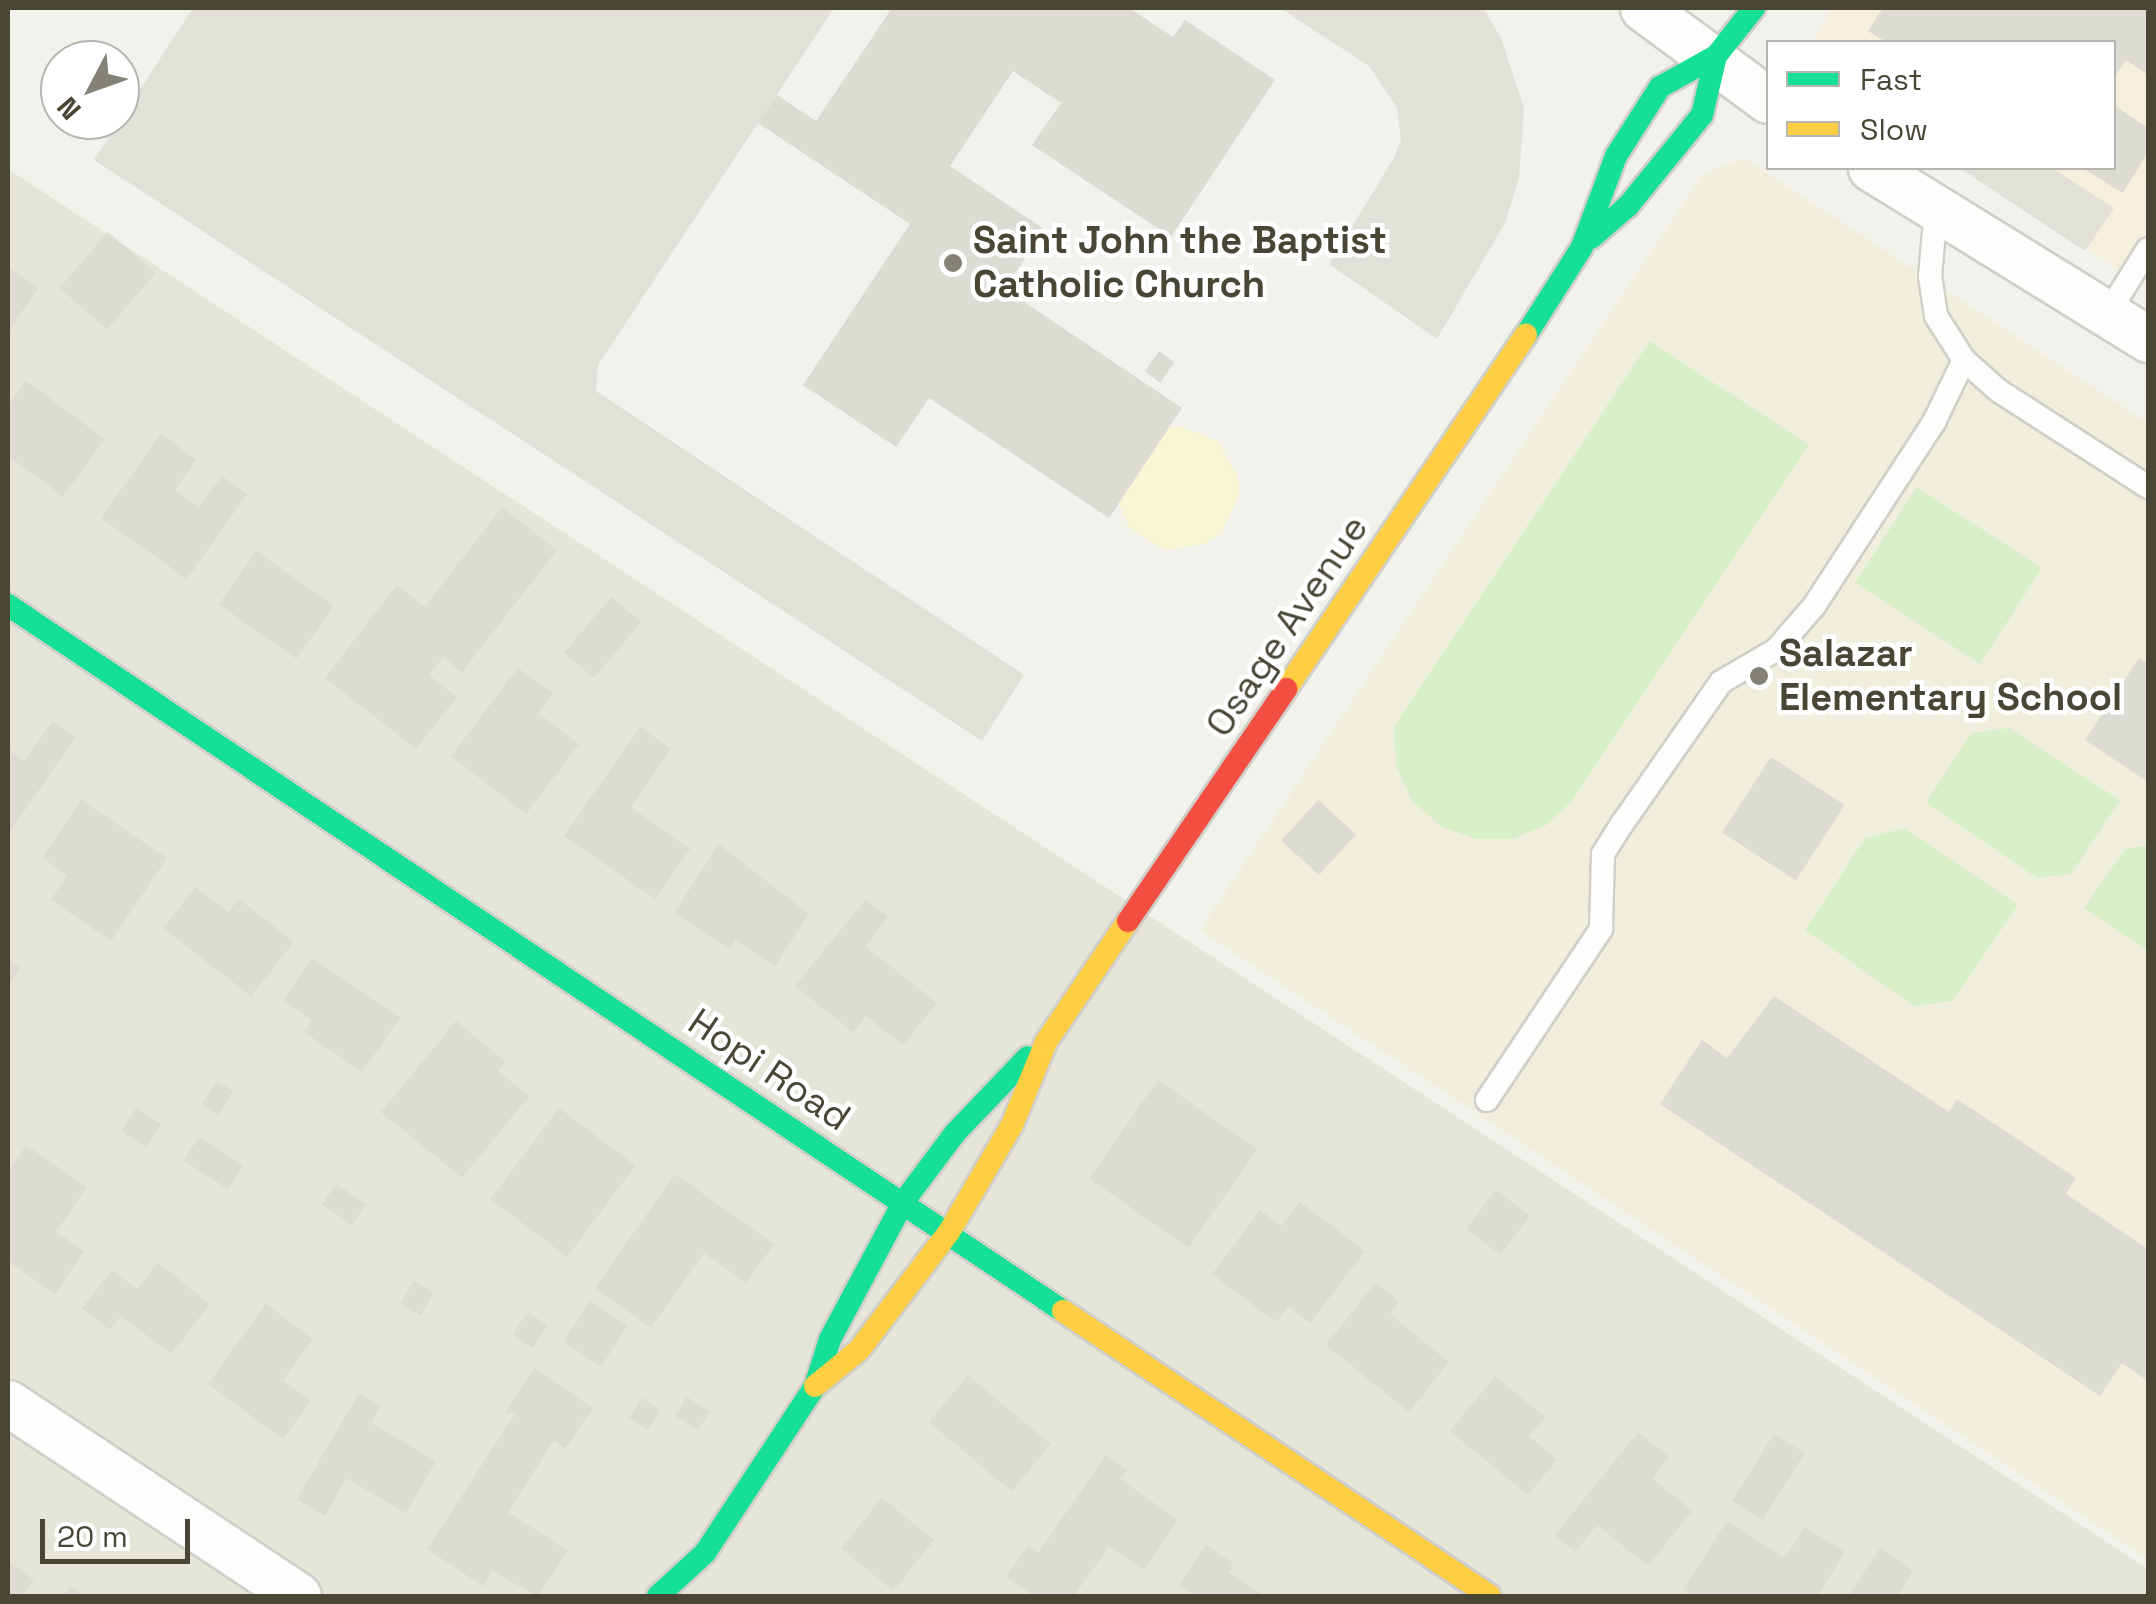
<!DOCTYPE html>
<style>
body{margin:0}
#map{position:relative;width:2156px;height:1604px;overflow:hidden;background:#f2f2ec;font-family:"Space Grotesk",sans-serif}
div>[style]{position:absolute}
.residential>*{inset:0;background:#e6e5d9}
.commercial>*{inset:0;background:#f5f0de}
.education>*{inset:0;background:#f0efde}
.green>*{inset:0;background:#d9efca;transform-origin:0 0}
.sand>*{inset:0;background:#f7f6d5}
.parking>*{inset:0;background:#e1e1da}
.building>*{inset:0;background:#dcdbd4;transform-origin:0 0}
.roads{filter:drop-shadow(2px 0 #d0cfc9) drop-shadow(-2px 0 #d0cfc9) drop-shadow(0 2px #d0cfc9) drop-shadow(0 -2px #d0cfc9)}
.lane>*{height:22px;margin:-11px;padding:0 11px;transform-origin:11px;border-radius:11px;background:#fdfdfc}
.street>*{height:45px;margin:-22.5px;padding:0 22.5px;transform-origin:22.5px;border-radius:22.5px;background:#fdfdfc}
.fast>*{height:22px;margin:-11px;padding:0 11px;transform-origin:11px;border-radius:11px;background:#16e098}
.slow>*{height:22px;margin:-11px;padding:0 11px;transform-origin:11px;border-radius:11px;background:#ffcf43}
.jam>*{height:22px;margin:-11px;padding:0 11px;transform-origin:11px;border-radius:11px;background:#f24e42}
.dots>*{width:28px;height:28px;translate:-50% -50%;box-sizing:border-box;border:5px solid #fff;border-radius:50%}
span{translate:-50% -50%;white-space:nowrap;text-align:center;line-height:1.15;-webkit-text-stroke:9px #fff;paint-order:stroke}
.poi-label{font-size:38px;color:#494636;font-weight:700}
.left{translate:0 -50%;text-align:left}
.street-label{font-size:38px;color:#494636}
.frame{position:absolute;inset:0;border:10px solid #494636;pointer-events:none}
.legend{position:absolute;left:1766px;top:40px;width:350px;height:130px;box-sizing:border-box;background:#fff;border:2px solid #b6b5af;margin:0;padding:12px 18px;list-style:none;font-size:30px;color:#494636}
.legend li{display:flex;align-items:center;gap:20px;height:50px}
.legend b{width:50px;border:2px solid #b6b5af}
.north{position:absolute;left:40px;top:40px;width:100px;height:100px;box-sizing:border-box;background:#fff;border:2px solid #b6b5af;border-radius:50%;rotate:229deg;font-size:28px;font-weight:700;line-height:40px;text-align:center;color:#494636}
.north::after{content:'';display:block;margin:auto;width:35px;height:45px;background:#848276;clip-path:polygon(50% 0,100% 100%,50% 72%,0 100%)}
.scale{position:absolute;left:40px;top:1519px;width:150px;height:45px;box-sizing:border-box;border:5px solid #494636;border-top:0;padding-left:12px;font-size:30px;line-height:35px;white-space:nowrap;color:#494636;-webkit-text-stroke:8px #fff;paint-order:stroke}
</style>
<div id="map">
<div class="residential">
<div style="clip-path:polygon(8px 169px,2148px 1569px,2148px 1596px,8px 1596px)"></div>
</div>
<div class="commercial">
<div style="clip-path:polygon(1833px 8px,2148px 8px,2144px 287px,1968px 168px,2114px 168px,2114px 42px,1812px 42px)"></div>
</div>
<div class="education">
<div style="clip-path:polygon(1744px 158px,2148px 423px,2148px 1559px,1200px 930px,1703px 174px)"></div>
</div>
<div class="green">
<div style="clip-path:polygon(1650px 341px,1809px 445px,1572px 801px,1545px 826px,1512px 839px,1476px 839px,1442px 827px,1412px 801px,1396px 765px,1394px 726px)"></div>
<div style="left:1917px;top:487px;width:149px;height:114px;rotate:33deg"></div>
<div style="clip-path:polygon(2009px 728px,2120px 800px,2071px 874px,2037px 878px,1926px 803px,1971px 733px)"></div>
<div style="clip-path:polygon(1905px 828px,2018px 905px,1953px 1001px,1914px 1006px,1805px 930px,1865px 838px)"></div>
<div style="clip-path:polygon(2148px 845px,2148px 951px,2084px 908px,2125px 849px)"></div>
</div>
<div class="sand">
<div style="clip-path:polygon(1179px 426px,1217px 440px,1238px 476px,1239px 496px,1222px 532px,1205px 544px,1165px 550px,1130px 529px,1114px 492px,1158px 429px)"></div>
</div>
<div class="parking">
<div style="clip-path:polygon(193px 8px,834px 8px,598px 365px,596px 391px,1024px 675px,982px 741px,94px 160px)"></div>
<div style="clip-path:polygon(1280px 8px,1483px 8px,1501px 38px,1524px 108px,1519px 178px,1505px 223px,1437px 339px,1329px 264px,1394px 158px,1401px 140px,1397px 108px,1369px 66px)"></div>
<div style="clip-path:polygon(1959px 168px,2052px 168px,2114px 208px,2085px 251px)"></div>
</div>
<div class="building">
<div style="clip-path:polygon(892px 8px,1129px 8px,1173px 37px,1185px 20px,1275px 80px,1171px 237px,1032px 145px,1061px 103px,1013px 71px,950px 166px,1044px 229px,1005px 289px,1182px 408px,1109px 518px,929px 398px,896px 447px,803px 385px,910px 224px,758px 123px,777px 95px,816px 121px)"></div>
<div style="clip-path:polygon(1883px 8px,2148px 8px,2148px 75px,2126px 60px,2114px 78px,2114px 42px,1886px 42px,1868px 31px)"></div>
<div style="clip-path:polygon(2114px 105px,2148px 128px,2148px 152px,2123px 193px,2082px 168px,2114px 168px)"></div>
<div style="left:108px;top:232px;width:63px;height:74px;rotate:41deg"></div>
<div style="clip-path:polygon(8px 266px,38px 288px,8px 332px)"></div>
<div style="left:1159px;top:351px;width:19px;height:25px;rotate:35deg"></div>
<div style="clip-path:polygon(26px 381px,105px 439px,63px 496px,8px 456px,8px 406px)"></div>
<div style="clip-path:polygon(161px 434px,196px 460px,175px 490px,199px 507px,222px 476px,247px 494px,187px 579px,101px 518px)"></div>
<div style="clip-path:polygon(502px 507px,557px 550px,462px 672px,443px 657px,429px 675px,457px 697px,416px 749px,325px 678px,397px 585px,425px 607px)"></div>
<div style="left:256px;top:551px;width:95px;height:65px;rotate:35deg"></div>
<div style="left:611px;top:597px;width:39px;height:73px;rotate:40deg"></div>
<div style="clip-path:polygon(2139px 658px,2148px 664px,2148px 782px,2085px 740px)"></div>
<div style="clip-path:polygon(518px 668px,553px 693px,538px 713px,579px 744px,526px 814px,451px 756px)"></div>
<div style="clip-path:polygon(53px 721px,76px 737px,8px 834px,8px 749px,24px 761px)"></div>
<div style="clip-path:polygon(640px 727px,671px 749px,631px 807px,690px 849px,655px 899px,564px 836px)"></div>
<div style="left:1771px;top:757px;width:88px;height:90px;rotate:33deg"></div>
<div style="clip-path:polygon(81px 800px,167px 858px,111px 941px,51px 900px,67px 875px,42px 858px)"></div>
<div style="left:1318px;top:800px;width:51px;height:55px;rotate:42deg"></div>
<div style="clip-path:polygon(719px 844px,809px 914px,775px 966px,735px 940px,730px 949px,674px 913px)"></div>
<div style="clip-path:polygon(196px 887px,228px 912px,239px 899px,294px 942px,251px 996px,163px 928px)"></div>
<div style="clip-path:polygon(866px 899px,888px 917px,865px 946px,937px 1003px,903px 1045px,866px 1016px,853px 1032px,795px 986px)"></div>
<div style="clip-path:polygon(312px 958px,400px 1018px,362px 1072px,304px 1032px,312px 1020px,284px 1000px)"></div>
<div style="clip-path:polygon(8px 960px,20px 968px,8px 986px)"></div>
<div style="clip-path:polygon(1774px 996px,1949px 1112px,1957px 1099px,2076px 1178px,2066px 1194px,2148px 1249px,2148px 1381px,2122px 1363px,2100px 1396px,1660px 1104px,1702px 1040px,1727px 1058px)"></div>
<div style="clip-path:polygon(456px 1021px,506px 1062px,498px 1071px,529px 1096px,462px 1178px,381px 1112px)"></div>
<div style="left:1158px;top:1080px;width:121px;height:120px;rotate:35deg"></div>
<div style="left:218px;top:1081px;width:19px;height:28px;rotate:35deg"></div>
<div style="left:136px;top:1108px;width:30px;height:27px;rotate:33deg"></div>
<div style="left:559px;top:1108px;width:96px;height:114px;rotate:37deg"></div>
<div style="left:199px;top:1137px;width:53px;height:28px;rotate:33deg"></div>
<div style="clip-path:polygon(26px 1145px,87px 1187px,56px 1232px,84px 1251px,55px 1294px,8px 1261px,8px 1172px)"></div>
<div style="clip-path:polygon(675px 1174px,774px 1244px,746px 1283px,704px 1253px,651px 1328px,595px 1288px)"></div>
<div style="left:336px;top:1184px;width:36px;height:25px;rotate:34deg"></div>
<div style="left:1495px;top:1190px;width:43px;height:49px;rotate:36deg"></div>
<div style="clip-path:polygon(1300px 1202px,1365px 1251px,1310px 1323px,1288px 1306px,1276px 1322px,1212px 1274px,1260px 1210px,1281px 1226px)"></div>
<div style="clip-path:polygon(158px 1263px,210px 1304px,171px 1354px,121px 1316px,110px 1330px,82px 1308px,112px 1270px,137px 1289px)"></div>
<div style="left:414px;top:1281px;width:23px;height:26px;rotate:31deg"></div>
<div style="clip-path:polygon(1376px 1282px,1399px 1302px,1390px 1314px,1449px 1362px,1409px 1412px,1326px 1345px)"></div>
<div style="left:590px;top:1301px;width:45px;height:49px;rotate:33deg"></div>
<div style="clip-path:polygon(266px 1304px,313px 1339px,283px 1380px,311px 1401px,283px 1439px,208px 1384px)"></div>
<div style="left:528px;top:1312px;width:24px;height:27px;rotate:35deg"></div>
<div style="clip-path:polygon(534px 1368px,593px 1408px,565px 1449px,554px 1440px,508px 1512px,568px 1551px,538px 1596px,492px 1571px,483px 1586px,427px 1549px,515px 1414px,505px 1412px)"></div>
<div style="left:968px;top:1375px;width:108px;height:61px;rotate:40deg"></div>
<div style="clip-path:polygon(1495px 1376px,1545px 1417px,1529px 1436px,1557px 1459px,1528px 1495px,1450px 1431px)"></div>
<div style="clip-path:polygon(359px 1393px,380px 1406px,371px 1423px,436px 1461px,406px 1513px,346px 1478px,325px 1516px,297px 1499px)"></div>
<div style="left:687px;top:1397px;width:27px;height:22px;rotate:33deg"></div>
<div style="left:642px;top:1398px;width:22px;height:23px;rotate:34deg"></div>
<div style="clip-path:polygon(1638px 1432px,1669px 1457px,1652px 1478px,1692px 1511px,1648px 1566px,1597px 1525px,1575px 1552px,1555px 1535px)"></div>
<div style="left:1774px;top:1434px;width:36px;height:79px;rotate:32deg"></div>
<div style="clip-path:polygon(1106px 1455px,1127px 1470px,1120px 1479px,1178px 1520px,1144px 1570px,1109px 1546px,1074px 1596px,1034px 1596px,1006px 1577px,1028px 1545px,1038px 1553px)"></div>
<div style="left:882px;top:1498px;width:67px;height:65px;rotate:39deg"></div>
<div style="clip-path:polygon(1727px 1521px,1785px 1558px,1805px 1527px,1845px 1552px,1817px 1596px,1693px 1596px,1683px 1590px)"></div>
<div style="clip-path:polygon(1206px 1545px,1234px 1564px,1228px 1572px,1265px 1596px,1196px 1596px,1179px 1585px)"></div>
<div style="clip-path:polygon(1880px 1548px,1913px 1571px,1897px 1596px,1848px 1596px)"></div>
<div style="clip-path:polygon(8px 1562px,34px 1580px,23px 1596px,8px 1596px)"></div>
<div style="clip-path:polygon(71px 1586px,85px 1596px,63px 1596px)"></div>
</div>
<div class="roads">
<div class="lane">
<div style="left:1936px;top:210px;width:66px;rotate:95.2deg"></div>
<div style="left:1930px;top:276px;width:40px;rotate:81.5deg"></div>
<div style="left:1936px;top:316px;width:52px;rotate:57.5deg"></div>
<div style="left:1964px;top:360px;width:47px;rotate:41.5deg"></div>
<div style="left:1999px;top:391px;width:177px;rotate:32.8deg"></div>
<div style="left:2108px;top:313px;width:75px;rotate:-58deg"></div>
<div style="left:1487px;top:1100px;width:206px;rotate:-56.3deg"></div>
<div style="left:1601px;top:929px;width:75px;rotate:-88.5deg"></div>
<div style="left:1603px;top:854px;width:36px;rotate:-58deg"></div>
<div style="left:1622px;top:824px;width:173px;rotate:-55.1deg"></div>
<div style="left:1721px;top:682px;width:64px;rotate:-30.2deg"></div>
<div style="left:1776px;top:650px;width:58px;rotate:-49.2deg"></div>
<div style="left:1814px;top:606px;width:220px;rotate:-56.9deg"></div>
<div style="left:1934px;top:422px;width:69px;rotate:-64.2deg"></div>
</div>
<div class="street">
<div style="left:1643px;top:8px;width:155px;rotate:36.4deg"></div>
<div style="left:1871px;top:168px;width:326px;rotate:31.7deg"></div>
<div style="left:8px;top:1403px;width:348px;rotate:33.6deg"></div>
</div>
<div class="fast">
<div style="left:1591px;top:238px;width:49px;rotate:-40.9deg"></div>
<div style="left:1628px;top:206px;width:117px;rotate:-50.9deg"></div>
<div style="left:1702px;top:115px;width:61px;rotate:-76.7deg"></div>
<div style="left:1526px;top:335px;width:104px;rotate:-57.5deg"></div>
<div style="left:1582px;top:247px;width:97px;rotate:-69.5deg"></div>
<div style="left:1616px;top:156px;width:82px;rotate:-57.5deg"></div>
<div style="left:1660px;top:87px;width:64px;rotate:-29deg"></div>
<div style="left:1716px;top:56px;width:61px;rotate:-51.6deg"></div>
<div style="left:8px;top:605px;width:1269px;rotate:33.79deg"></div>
<div style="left:658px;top:1596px;width:64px;rotate:-42.5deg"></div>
<div style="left:705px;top:1553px;width:200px;rotate:-56.6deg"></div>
<div style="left:815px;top:1386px;width:49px;rotate:-72.3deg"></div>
<div style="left:830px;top:1339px;width:157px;rotate:-61.8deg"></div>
<div style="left:904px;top:1201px;width:85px;rotate:-53.1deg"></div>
<div style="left:955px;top:1133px;width:105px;rotate:-46.2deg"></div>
</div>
<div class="slow">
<div style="left:1286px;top:689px;width:428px;rotate:-55.9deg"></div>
<div style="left:1063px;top:1311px;width:513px;rotate:33.72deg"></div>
<div style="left:815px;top:1386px;width:57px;rotate:-39.3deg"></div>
<div style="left:859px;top:1350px;width:148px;rotate:-52.7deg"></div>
<div style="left:949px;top:1232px;width:124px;rotate:-59.5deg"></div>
<div style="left:1012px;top:1125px;width:90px;rotate:-67.7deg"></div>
<div style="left:1046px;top:1042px;width:146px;rotate:-55.9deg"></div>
</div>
<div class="jam">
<div style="left:1128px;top:921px;width:281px;rotate:-55.7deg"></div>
</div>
</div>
<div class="dots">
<div style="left:953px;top:263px;background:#848276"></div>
<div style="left:1759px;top:676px;background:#848276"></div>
</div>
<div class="poi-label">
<span class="left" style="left:973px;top:263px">Saint John the Baptist<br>Catholic Church</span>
<span class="left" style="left:1779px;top:676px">Salazar<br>Elementary School</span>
</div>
<div class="street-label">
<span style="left:1287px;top:626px;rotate:-56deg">Osage Avenue</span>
<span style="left:769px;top:1070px;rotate:34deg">Hopi Road</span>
</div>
<div class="frame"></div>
<ul class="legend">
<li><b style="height:12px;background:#16e098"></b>Fast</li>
<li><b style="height:12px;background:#ffcf43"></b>Slow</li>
</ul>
<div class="north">N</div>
<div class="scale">20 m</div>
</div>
